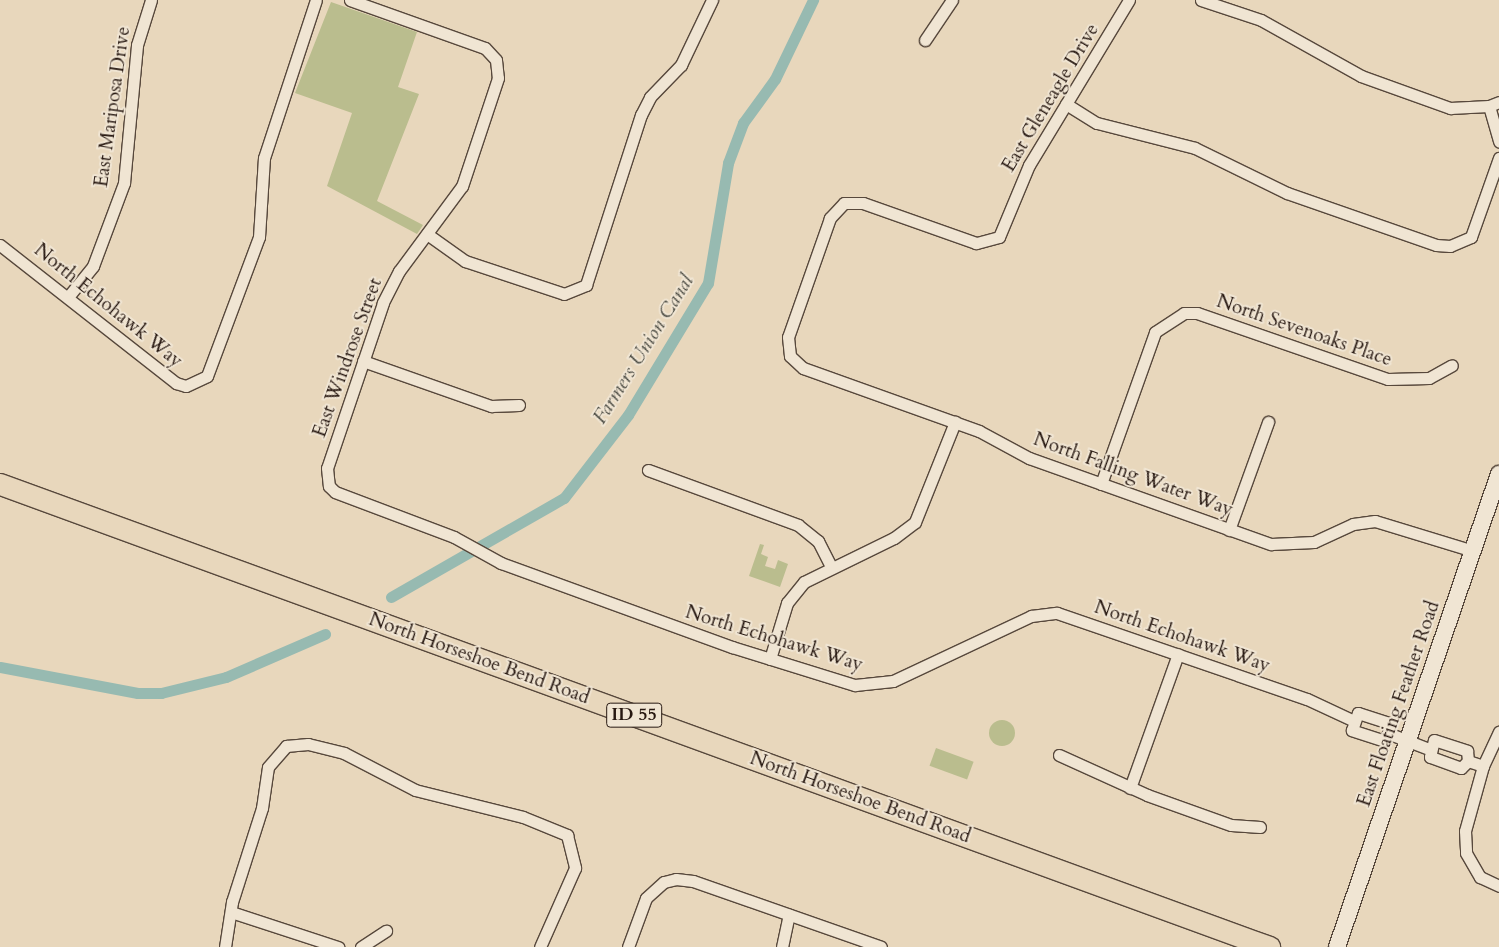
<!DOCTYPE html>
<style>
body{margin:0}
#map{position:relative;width:1499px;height:947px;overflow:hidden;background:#e8d7bc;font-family:Cardo,serif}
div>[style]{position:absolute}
.green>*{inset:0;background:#babd8e;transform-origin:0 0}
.round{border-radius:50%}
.canal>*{height:11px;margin:-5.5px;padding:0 5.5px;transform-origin:5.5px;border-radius:5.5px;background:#97bab1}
.roads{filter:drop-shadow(1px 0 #57483c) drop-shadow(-1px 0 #57483c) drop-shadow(0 1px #57483c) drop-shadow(0 -1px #57483c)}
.street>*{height:11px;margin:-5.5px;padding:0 5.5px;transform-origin:5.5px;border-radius:5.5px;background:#f0e5d3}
.secondary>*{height:16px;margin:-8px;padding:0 8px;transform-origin:8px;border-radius:8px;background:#f0e5d3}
.highway>*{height:21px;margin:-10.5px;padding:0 10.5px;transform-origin:10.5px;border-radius:10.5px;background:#e8d7bc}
span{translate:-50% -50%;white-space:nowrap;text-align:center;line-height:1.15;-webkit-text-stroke:4px #f0e5d3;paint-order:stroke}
.shield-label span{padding:1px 4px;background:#f0e5d3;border:1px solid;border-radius:4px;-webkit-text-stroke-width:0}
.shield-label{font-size:18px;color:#271811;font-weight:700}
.street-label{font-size:19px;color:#271811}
.water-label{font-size:20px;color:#494941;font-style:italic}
</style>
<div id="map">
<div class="green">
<div style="clip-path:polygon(331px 2px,417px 32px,398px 87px,419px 94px,377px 201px,423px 225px,417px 234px,327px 186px,352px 113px,295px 93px)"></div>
<div style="clip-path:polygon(760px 544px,764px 545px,761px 554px,768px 557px,765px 566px,775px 569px,778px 560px,788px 564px,780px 587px,749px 576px)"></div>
<div class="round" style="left:989px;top:720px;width:26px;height:26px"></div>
<div style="left:936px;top:748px;width:40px;height:19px;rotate:20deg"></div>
</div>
<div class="canal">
<div style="left:391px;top:597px;width:199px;rotate:-29.8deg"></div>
<div style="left:564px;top:498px;width:105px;rotate:-52.4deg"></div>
<div style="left:628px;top:415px;width:154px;rotate:-58.8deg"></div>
<div style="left:708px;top:283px;width:122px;rotate:-80.5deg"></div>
<div style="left:728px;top:163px;width:43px;rotate:-69.4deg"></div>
<div style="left:743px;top:123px;width:54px;rotate:-54deg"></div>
<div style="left:775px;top:79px;width:88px;rotate:-64.3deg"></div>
<div style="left:0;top:667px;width:140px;rotate:10.7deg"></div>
<div style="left:138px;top:693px;width:23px"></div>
<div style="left:161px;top:693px;width:67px;rotate:-13.8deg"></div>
<div style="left:226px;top:677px;width:108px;rotate:-23.5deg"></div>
</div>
<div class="roads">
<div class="street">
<div style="left:350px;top:0;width:143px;rotate:19.6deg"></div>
<div style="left:485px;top:48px;width:16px;rotate:47deg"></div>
<div style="left:496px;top:60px;width:18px;rotate:84deg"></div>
<div style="left:498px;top:78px;width:114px;rotate:108.4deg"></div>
<div style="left:462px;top:186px;width:106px;rotate:126.5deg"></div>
<div style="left:399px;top:271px;width:36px;rotate:117deg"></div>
<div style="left:383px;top:303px;width:174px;rotate:108.7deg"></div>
<div style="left:327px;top:468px;width:18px;rotate:84deg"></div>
<div style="left:329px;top:486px;width:8px;rotate:45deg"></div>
<div style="left:335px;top:492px;width:127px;rotate:20.7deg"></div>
<div style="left:454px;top:537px;width:54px;rotate:29deg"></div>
<div style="left:501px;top:563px;width:246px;rotate:20deg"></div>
<div style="left:732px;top:647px;width:129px;rotate:17.2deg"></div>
<div style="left:855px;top:685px;width:38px;rotate:-6deg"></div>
<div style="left:893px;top:681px;width:153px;rotate:-25.2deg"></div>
<div style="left:1031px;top:616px;width:26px;rotate:-7deg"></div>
<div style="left:1057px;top:613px;width:264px;rotate:19deg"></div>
<div style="left:1307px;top:699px;width:50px;rotate:25deg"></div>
<div style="left:1129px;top:0;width:193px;rotate:121.2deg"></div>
<div style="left:1029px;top:165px;width:78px;rotate:112.6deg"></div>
<div style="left:999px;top:237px;width:24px;rotate:165deg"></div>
<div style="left:976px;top:243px;width:120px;rotate:-160.5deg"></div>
<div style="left:863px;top:203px;width:19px;rotate:180deg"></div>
<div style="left:844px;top:203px;width:21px;rotate:133deg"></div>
<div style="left:830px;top:218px;width:126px;rotate:109.4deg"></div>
<div style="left:788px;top:337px;width:19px;rotate:84deg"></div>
<div style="left:790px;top:356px;width:18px;rotate:43deg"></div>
<div style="left:803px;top:368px;width:187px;rotate:19.7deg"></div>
<div style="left:979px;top:431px;width:57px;rotate:28.4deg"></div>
<div style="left:1029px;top:458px;width:257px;rotate:19.6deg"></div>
<div style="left:1271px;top:544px;width:43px;rotate:-2.7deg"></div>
<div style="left:1314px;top:542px;width:43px;rotate:-24.8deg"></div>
<div style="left:1353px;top:524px;width:22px;rotate:-8deg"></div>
<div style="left:1375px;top:521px;width:102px;rotate:17deg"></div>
<div style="left:1201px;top:0;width:63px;rotate:18.4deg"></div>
<div style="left:1261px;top:20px;width:115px;rotate:29.2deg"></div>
<div style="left:1361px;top:76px;width:95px;rotate:19.8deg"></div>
<div style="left:1450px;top:108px;width:39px;rotate:-3deg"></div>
<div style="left:925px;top:40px;width:48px;rotate:-56deg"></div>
<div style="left:1499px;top:102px;width:11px;rotate:158deg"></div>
<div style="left:1489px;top:106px;width:37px;rotate:74deg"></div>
<div style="left:1066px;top:104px;width:36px;rotate:32deg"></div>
<div style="left:1097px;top:123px;width:101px;rotate:14.3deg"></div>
<div style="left:1195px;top:148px;width:102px;rotate:26.1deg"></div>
<div style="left:1287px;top:193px;width:158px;rotate:19.2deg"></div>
<div style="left:1436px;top:245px;width:14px;rotate:4deg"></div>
<div style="left:1450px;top:246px;width:23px;rotate:-23deg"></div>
<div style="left:1471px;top:237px;width:84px;rotate:-70.5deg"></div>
<div style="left:427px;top:234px;width:47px;rotate:35.4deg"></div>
<div style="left:465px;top:261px;width:104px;rotate:18.4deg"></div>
<div style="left:564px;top:294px;width:24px;rotate:-22deg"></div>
<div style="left:586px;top:285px;width:179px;rotate:-72.1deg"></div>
<div style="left:641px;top:115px;width:20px;rotate:-63deg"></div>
<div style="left:650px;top:97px;width:45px;rotate:-45.9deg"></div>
<div style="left:681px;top:65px;width:72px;rotate:-64.5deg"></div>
<div style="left:0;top:245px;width:224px;rotate:38.1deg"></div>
<div style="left:176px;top:383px;width:10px;rotate:17deg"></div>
<div style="left:186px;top:386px;width:23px;rotate:-25deg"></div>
<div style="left:207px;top:376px;width:148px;rotate:-69.5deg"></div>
<div style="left:259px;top:237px;width:79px;rotate:-86.4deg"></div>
<div style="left:264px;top:158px;width:166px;rotate:-71.8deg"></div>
<div style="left:68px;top:297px;width:40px;rotate:-51deg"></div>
<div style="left:93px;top:266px;width:89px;rotate:-69.5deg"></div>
<div style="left:124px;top:183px;width:139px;rotate:-84.6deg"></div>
<div style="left:137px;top:45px;width:47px;rotate:-72.7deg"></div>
<div style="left:363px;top:361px;width:136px;rotate:19.4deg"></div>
<div style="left:491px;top:406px;width:28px;rotate:-2deg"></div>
<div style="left:648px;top:470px;width:160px;rotate:20.1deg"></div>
<div style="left:798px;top:525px;width:26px;rotate:39deg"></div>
<div style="left:818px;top:541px;width:30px;rotate:63deg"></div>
<div style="left:1101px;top:484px;width:161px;rotate:-70.4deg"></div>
<div style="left:1155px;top:332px;width:35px;rotate:-33deg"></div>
<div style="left:1184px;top:313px;width:13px"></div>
<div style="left:1197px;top:313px;width:202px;rotate:19.1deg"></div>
<div style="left:1388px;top:379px;width:41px;rotate:-1.4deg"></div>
<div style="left:1429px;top:378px;width:26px;rotate:-29deg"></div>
<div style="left:1229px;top:530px;width:115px;rotate:-70.1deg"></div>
<div style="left:770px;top:659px;width:59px;rotate:-73.1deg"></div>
<div style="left:787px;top:603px;width:27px;rotate:-51deg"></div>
<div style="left:804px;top:582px;width:100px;rotate:-26.1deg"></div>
<div style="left:894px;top:538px;width:26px;rotate:-37deg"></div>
<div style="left:915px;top:522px;width:108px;rotate:-68.2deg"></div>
<div style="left:1358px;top:713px;width:35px;rotate:18deg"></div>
<div style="left:1391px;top:724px;width:18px;rotate:109deg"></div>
<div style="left:1385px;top:741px;width:35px;rotate:-162deg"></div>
<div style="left:1352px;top:730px;width:18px;rotate:-71deg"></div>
<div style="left:1390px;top:734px;width:42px;rotate:21deg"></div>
<div style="left:1434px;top:740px;width:35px;rotate:18deg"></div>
<div style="left:1467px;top:751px;width:10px;rotate:84deg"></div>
<div style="left:1468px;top:761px;width:10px;rotate:135deg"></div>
<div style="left:1461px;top:768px;width:33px;rotate:-160deg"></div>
<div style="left:1430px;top:757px;width:17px;rotate:-77deg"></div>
<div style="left:1059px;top:755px;width:97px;rotate:24.4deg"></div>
<div style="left:1147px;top:795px;width:89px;rotate:19.7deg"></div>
<div style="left:1231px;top:825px;width:29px;rotate:4deg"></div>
<div style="left:1468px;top:761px;width:16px;rotate:18deg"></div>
<div style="left:1483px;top:766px;width:67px;rotate:105.5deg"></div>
<div style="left:1465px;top:831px;width:22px;rotate:87deg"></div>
<div style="left:1466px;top:853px;width:28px;rotate:60deg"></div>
<div style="left:1480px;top:877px;width:21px;rotate:25deg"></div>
<div style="left:1483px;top:766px;width:38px;rotate:-65deg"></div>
<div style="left:1130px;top:788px;width:142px;rotate:-70.3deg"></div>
<div style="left:231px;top:912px;width:113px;rotate:18.1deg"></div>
<div style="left:225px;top:947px;width:46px;rotate:-81.2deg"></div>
<div style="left:232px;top:902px;width:99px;rotate:-72.3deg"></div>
<div style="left:262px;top:808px;width:41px;rotate:-81.7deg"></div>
<div style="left:268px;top:767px;width:28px;rotate:-49deg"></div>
<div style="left:286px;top:746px;width:22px;rotate:-5deg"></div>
<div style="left:308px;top:744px;width:37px;rotate:14deg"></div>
<div style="left:344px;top:753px;width:80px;rotate:27.5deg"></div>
<div style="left:415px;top:790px;width:111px;rotate:14deg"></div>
<div style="left:523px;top:817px;width:48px;rotate:22.2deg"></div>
<div style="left:567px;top:835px;width:34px;rotate:76deg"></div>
<div style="left:575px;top:868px;width:86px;rotate:113.9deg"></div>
<div style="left:361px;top:947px;width:30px;rotate:-33deg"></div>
<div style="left:628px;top:947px;width:52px;rotate:-69.8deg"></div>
<div style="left:646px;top:898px;width:24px;rotate:-42deg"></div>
<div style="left:664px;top:882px;width:12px;rotate:-14deg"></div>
<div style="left:676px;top:879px;width:17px;rotate:7deg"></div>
<div style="left:693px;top:881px;width:199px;rotate:19.3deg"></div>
<div style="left:782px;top:947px;width:33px;rotate:-78deg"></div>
</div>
<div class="secondary">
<div style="left:1337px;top:947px;width:500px;rotate:-71.1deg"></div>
</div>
<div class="highway">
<div style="left:0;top:484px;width:1351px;rotate:20.04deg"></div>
</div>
</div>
<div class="shield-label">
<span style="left:634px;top:715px">ID 55</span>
</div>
<div class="street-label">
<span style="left:1051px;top:98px;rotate:-59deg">East Gleneagle Drive</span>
<span style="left:113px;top:107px;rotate:-82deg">East Mariposa Drive</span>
<span style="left:108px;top:306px;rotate:39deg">North Echohawk Way</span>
<span style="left:1304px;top:331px;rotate:19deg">North Sevenoaks Place</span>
<span style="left:348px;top:358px;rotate:-70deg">East Windrose Street</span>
<span style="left:1133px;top:475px;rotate:20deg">North Falling Water Way</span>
<span style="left:1182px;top:637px;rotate:19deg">North Echohawk Way</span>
<span style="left:774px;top:639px;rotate:17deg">North Echohawk Way</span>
<span style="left:479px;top:659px;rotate:20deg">North Horseshoe Bend Road</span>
<span style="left:1399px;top:704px;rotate:-71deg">East Floating Feather Road</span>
<span style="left:860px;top:798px;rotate:20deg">North Horseshoe Bend Road</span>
</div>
<div class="water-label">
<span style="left:643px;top:349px;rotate:-58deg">Farmers Union Canal</span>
</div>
</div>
